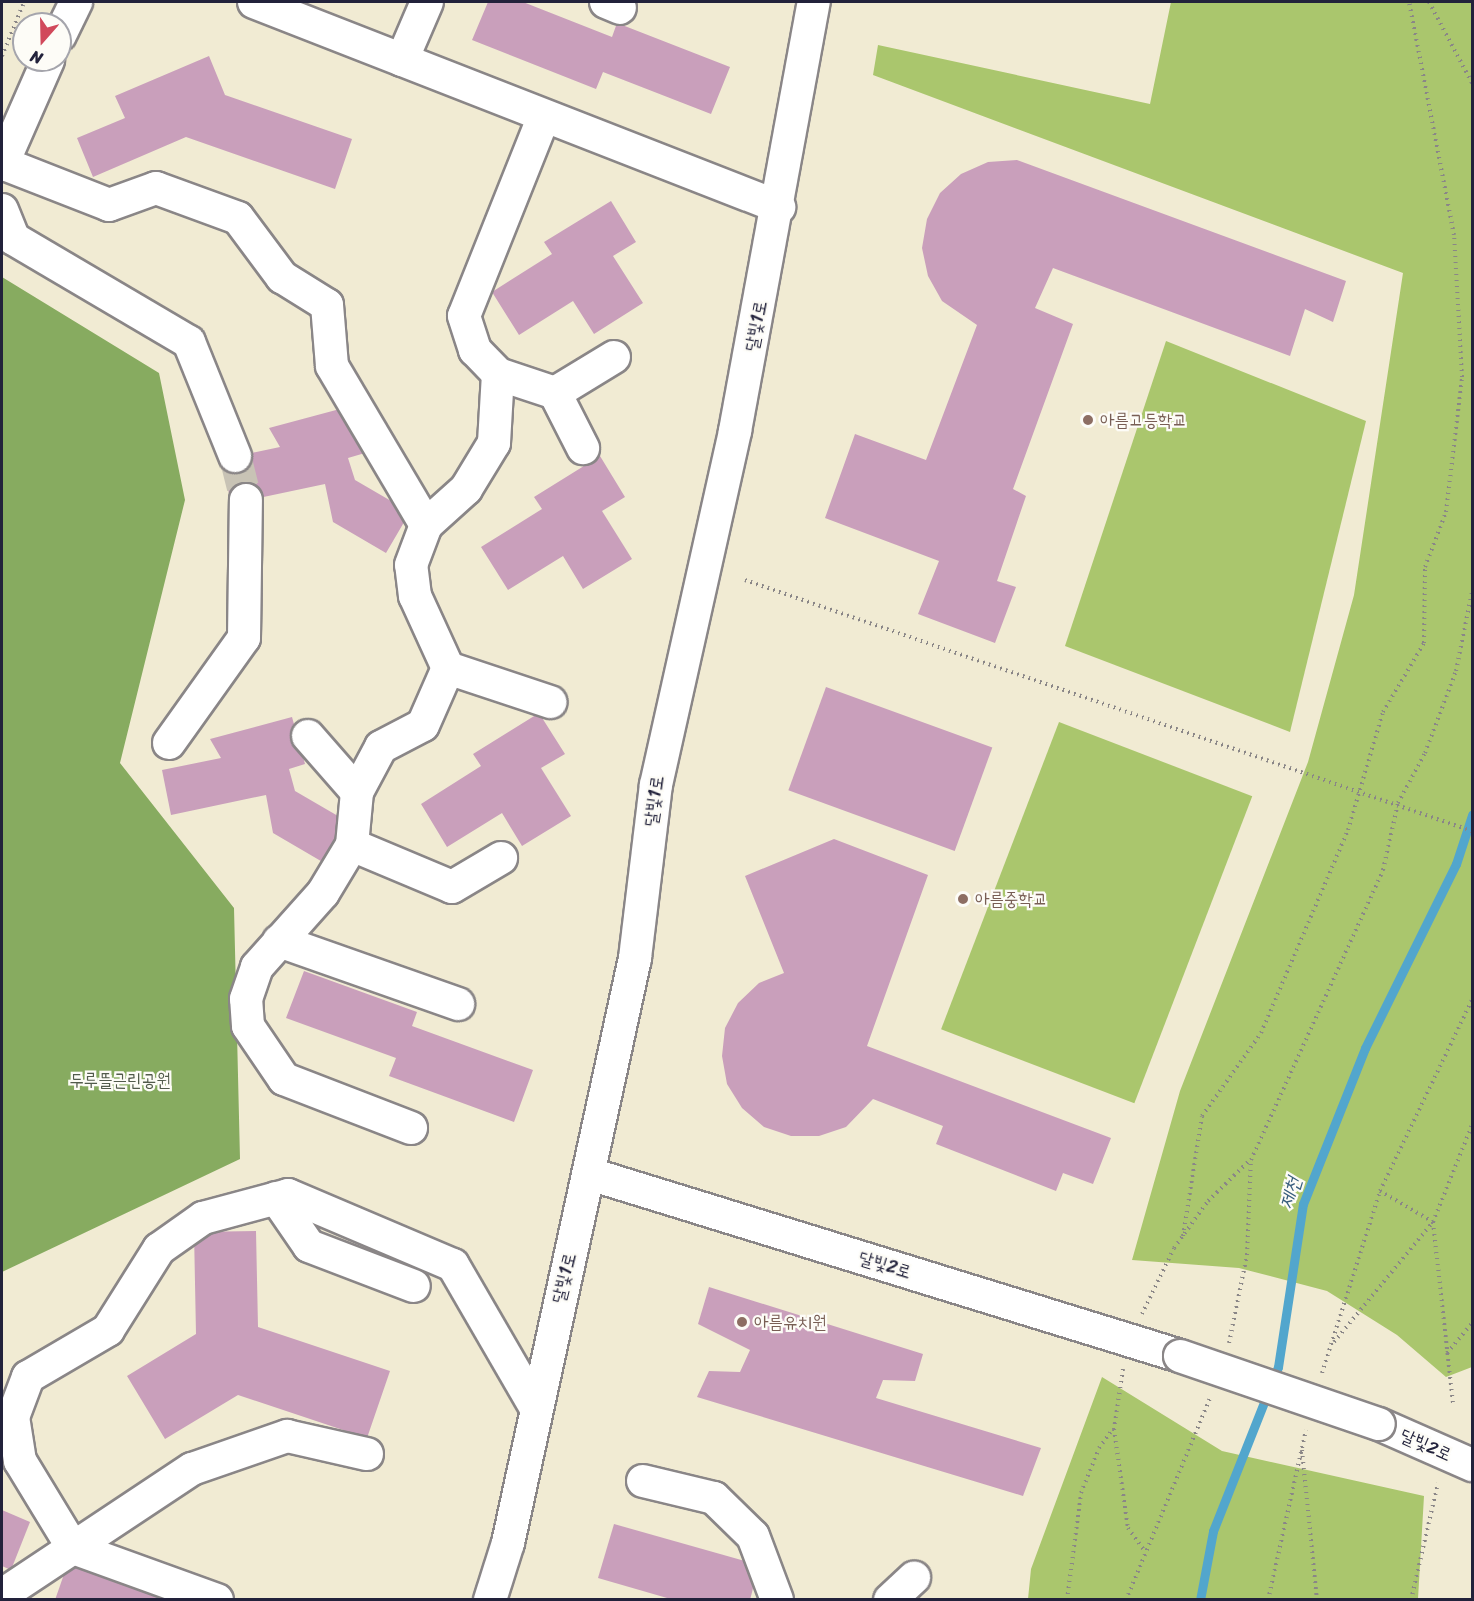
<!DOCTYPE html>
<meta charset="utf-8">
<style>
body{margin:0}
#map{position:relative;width:1474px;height:1601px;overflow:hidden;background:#f1ebd3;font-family:Sriracha,"Poor Story",sans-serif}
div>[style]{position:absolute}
.green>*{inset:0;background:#aac66d;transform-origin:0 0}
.forest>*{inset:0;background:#87ab60}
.stream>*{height:9px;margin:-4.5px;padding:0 4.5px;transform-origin:4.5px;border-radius:4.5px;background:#52a6cd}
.building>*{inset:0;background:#c99fbb;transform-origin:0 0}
.minor-tunnel>*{height:32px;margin-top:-16px;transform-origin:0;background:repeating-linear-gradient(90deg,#c8c3b5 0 32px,transparent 0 48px)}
.path>*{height:4px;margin-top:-2px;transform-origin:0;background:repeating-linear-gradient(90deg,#8a8687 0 1.5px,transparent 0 6px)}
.roads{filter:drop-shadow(2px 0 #8a8687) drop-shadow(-2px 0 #8a8687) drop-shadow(0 2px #8a8687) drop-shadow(0 -2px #8a8687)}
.minor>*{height:32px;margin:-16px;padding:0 16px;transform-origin:16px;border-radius:16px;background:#fff}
.bridges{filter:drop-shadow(2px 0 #8a8687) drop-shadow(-2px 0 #8a8687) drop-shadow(0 2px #8a8687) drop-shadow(0 -2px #8a8687)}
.minor-bridge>*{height:32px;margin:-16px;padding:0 16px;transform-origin:16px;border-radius:16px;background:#fff}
.dots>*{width:16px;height:16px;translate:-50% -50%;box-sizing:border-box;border:3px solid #fdfcf7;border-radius:50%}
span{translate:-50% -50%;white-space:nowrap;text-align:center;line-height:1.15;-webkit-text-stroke:4.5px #fdfcf7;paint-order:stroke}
.street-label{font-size:18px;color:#22223b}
.education-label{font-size:18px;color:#785e54}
.left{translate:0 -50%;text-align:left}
.park-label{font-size:18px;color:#525b4c}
.water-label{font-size:20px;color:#385d7d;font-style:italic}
.frame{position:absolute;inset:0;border:3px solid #22223b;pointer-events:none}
.north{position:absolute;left:12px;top:12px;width:60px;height:60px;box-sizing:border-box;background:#fdfcf7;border:2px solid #a5a5ac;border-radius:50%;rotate:200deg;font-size:16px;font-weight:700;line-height:24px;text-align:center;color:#22223b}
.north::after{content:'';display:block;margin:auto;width:21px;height:27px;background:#d1495b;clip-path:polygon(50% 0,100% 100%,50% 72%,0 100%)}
</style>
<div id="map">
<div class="green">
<div style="clip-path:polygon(1171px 2px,1472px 2px,1472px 1367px,1446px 1377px,1397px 1335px,1327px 1291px,1239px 1268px,1132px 1260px,1180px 1091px,1308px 762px,1354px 595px,1403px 273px,873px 75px,878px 45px,1150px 104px)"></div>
<div style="clip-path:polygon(1166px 341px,1366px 421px,1290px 732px,1065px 646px)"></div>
<div style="left:1059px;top:722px;width:207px;height:329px;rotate:21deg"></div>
<div style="clip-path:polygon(1102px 1377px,1222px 1451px,1424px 1496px,1418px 1599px,1028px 1599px,1031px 1569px)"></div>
</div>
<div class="forest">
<div style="clip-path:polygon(2px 277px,159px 373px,185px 500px,120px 763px,234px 908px,240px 1159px,2px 1272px)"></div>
</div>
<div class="stream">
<div style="left:1200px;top:1600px;width:70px;rotate:-79.3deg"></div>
<div style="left:1213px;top:1531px;width:176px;rotate:-68.4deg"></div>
<div style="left:1278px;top:1367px;width:165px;rotate:-81.3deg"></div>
<div style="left:1303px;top:1204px;width:168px;rotate:-68.3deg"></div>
<div style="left:1365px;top:1048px;width:205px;rotate:-63.7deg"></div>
<div style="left:1456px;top:864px;width:52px;rotate:-71.9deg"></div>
</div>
<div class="building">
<div style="clip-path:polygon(488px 2px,523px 2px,612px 37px,617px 23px,730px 67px,711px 114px,603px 72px,596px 89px,472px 40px)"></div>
<div style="clip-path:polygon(209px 56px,225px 95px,352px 139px,335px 189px,186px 137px,93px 177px,77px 138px,125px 118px,115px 96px)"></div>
<div style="clip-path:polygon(1017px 160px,1346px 281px,1333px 322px,1305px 309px,1290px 356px,1053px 268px,1035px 308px,1073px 324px,1013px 489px,1026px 496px,997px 581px,1016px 587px,995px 643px,918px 614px,939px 561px,825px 518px,855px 434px,926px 460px,977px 325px,942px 301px,928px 276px,922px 248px,927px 219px,940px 193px,961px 174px,988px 162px)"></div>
<div style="clip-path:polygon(611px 201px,636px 242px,613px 256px,643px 303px,594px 334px,573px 301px,519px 335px,492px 292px,552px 254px,544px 242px)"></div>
<div style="clip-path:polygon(351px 406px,365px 453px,348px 458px,355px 480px,410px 512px,386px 553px,333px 522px,325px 484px,231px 504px,222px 459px,280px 447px,269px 428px)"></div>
<div style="clip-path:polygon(600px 456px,625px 497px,602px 511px,632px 559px,583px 589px,563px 556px,508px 590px,481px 547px,542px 509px,534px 497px)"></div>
<div style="left:826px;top:687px;width:177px;height:110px;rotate:20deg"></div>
<div style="clip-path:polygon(539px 713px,565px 754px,541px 768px,571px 816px,522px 846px,502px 813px,447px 847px,421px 804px,481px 766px,473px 754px)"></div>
<div style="clip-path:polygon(292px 717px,305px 764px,289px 769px,295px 791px,350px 823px,326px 864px,273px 833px,266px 795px,171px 815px,162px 770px,221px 758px,210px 739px)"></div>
<div style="clip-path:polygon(834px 839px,928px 875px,867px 1046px,1111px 1138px,1093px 1184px,1063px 1173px,1056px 1191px,936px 1144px,943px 1126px,873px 1099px,846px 1127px,819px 1136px,791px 1136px,764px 1127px,742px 1108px,727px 1084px,722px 1056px,725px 1028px,738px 1003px,759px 983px,784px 973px,745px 876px)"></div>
<div style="clip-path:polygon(304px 971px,417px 1012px,412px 1026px,533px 1070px,514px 1122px,389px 1076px,396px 1058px,286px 1018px)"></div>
<div style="clip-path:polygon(256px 1231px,258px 1327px,390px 1371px,367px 1438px,238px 1395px,165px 1439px,127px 1376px,196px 1334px,194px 1232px)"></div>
<div style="clip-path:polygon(709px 1287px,923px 1354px,915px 1381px,883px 1380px,876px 1398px,1041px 1448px,1023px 1496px,697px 1397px,709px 1371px,740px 1372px,750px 1350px,698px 1324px)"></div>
<div style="clip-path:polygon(2px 1510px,30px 1522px,11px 1570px,2px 1566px)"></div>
<div style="clip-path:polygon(614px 1524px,759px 1565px,750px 1600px,674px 1600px,598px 1578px)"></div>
<div style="clip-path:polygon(70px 1557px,190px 1600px,55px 1600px)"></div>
</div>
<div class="minor-tunnel">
<div style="left:235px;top:456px;width:45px;rotate:76deg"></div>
</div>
<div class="path">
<div style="left:1429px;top:2px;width:92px;rotate:62deg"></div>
<div style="left:2px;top:56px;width:58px;rotate:-67.8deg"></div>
<div style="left:745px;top:580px;width:769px;rotate:19.05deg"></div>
<div style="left:1380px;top:1191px;width:61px;rotate:30.3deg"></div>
<div style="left:1433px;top:1222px;width:182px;rotate:83.7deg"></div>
<div style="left:1183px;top:1236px;width:121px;rotate:-81deg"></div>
<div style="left:1202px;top:1116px;width:102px;rotate:-54.6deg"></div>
<div style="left:1261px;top:1033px;width:221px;rotate:-66.8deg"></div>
<div style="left:1348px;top:830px;width:123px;rotate:-73.5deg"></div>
<div style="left:1383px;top:712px;width:80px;rotate:-59.3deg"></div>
<div style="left:1424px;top:643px;width:76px;rotate:-89.2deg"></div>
<div style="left:1425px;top:567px;width:59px;rotate:-69.1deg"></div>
<div style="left:1446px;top:512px;width:136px;rotate:-83.2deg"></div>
<div style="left:1462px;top:377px;width:142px;rotate:-93.2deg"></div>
<div style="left:1454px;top:235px;width:237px;rotate:-100.9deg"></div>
<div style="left:1142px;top:1314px;width:73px;rotate:-64.1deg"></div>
<div style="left:1174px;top:1248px;width:58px;rotate:-54.1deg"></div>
<div style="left:1208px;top:1201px;width:59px;rotate:-44.3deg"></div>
<div style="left:1334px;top:1342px;width:156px;rotate:-50.5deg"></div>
<div style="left:1433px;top:1222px;width:105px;rotate:-68.1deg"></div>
<div style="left:1229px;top:1343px;width:90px;rotate:-78.4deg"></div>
<div style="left:1247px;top:1255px;width:95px;rotate:-87.6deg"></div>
<div style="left:1251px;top:1160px;width:319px;rotate:-65.5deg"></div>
<div style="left:1383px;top:870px;width:69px;rotate:-77.4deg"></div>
<div style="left:1398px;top:803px;width:57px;rotate:-61.6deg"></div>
<div style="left:1425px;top:753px;width:88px;rotate:-69.3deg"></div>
<div style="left:1456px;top:671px;width:81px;rotate:-78.6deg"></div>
<div style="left:1447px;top:1353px;width:39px;rotate:-50deg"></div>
<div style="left:1123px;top:1369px;width:61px;rotate:98.5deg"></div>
<div style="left:1114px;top:1429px;width:100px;rotate:82deg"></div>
<div style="left:1128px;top:1528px;width:27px;rotate:54deg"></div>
<div style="left:1322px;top:1373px;width:191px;rotate:-72.3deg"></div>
<div style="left:1380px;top:1191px;width:212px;rotate:-64.3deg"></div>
<div style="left:1302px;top:1450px;width:151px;rotate:84.3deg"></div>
<div style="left:1067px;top:1600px;width:108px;rotate:-82.5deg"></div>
<div style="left:1081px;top:1493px;width:48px;rotate:-68.2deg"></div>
<div style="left:1099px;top:1448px;width:24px;rotate:-54deg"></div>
<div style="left:1126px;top:1600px;width:219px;rotate:-67.4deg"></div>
<div style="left:1268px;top:1600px;width:174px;rotate:-77.4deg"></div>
<div style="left:1411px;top:1600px;width:120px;rotate:-77deg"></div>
</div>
<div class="roads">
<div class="minor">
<div style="left:254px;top:2px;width:564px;rotate:21.33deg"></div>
<div style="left:606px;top:2px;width:15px;rotate:23deg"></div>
<div style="left:60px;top:35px;width:37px;rotate:-64deg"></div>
<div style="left:402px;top:60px;width:63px;rotate:-66.7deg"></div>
<div style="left:544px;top:116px;width:215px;rotate:111.8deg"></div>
<div style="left:464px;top:316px;width:36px;rotate:72deg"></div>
<div style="left:475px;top:350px;width:33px;rotate:46deg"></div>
<div style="left:498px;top:374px;width:60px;rotate:18.4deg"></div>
<div style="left:555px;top:393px;width:69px;rotate:-31.4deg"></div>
<div style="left:2px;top:163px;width:115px;rotate:21.4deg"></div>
<div style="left:109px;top:205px;width:50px;rotate:-19.9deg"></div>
<div style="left:156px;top:188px;width:87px;rotate:20.1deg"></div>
<div style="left:238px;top:218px;width:74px;rotate:53.3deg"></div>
<div style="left:282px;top:277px;width:53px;rotate:31.9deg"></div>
<div style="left:327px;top:305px;width:61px;rotate:85.3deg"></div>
<div style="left:332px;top:366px;width:185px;rotate:59.4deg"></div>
<div style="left:2px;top:165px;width:115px;rotate:-66.3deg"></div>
<div style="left:2px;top:210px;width:31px;rotate:68deg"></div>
<div style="left:14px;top:239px;width:203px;rotate:30.5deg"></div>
<div style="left:189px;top:342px;width:123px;rotate:68deg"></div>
<div style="left:555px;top:393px;width:62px;rotate:63deg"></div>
<div style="left:448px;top:668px;width:108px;rotate:18.4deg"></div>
<div style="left:308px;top:736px;width:74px;rotate:48.8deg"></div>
<div style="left:169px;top:743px;width:129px;rotate:-54.5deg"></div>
<div style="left:244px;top:638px;width:138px;rotate:-89.2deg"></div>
<div style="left:352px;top:845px;width:108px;rotate:22.8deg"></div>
<div style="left:452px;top:887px;width:57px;rotate:-30.6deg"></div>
<div style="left:279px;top:941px;width:190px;rotate:19.4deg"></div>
<div style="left:411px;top:1128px;width:136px;rotate:-158.9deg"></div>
<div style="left:284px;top:1079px;width:64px;rotate:-124.2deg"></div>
<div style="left:248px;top:1026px;width:27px;rotate:-94deg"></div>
<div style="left:246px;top:999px;width:34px;rotate:-71deg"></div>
<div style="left:257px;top:967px;width:99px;rotate:-48.3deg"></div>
<div style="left:323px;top:893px;width:56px;rotate:-58.9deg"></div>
<div style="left:352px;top:845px;width:53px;rotate:-84.6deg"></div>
<div style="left:357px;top:792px;width:51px;rotate:-61.9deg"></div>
<div style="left:381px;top:747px;width:47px;rotate:-27.6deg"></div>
<div style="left:423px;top:725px;width:62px;rotate:-66.3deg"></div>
<div style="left:448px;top:668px;width:79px;rotate:-114.6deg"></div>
<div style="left:415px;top:596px;width:31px;rotate:-97deg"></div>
<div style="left:411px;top:565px;width:43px;rotate:-69.4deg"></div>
<div style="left:426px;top:525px;width:54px;rotate:-42deg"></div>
<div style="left:466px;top:489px;width:54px;rotate:-58.7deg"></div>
<div style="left:494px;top:443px;width:69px;rotate:-86.7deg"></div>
<div style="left:590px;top:1174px;width:617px;rotate:17.14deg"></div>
<div style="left:276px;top:1198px;width:58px;rotate:55.5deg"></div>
<div style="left:309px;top:1246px;width:112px;rotate:20.9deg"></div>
<div style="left:1379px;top:1424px;width:102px;rotate:23.8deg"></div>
<div style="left:643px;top:1481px;width:73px;rotate:13.5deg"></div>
<div style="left:714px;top:1498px;width:54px;rotate:44.3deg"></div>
<div style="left:753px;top:1536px;width:68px;rotate:69.4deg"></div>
<div style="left:2px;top:1595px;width:228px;rotate:-33.6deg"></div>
<div style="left:192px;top:1469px;width:101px;rotate:-19.2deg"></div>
<div style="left:287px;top:1436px;width:82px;rotate:12.7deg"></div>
<div style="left:217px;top:1600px;width:153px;rotate:-160.1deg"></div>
<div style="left:73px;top:1548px;width:102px;rotate:-121.3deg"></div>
<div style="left:20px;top:1461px;width:45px;rotate:-99deg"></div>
<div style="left:13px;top:1417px;width:43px;rotate:-69.4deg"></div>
<div style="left:28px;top:1377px;width:93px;rotate:-30.4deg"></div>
<div style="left:108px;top:1330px;width:96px;rotate:-57.8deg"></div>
<div style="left:159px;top:1249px;width:54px;rotate:-35.2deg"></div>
<div style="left:203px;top:1218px;width:88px;rotate:-15.1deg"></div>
<div style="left:288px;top:1195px;width:179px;rotate:23deg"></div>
<div style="left:453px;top:1265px;width:162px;rotate:59.9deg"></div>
<div style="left:490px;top:1600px;width:60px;rotate:-72.5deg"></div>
<div style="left:508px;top:1543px;width:599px;rotate:-77.75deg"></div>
<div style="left:635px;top:958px;width:174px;rotate:-83.1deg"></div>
<div style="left:656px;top:785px;width:363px;rotate:-77.4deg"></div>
<div style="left:735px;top:431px;width:436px;rotate:-79.6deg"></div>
<div style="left:890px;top:1600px;width:33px;rotate:-43deg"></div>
</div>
</div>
<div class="bridges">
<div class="minor-bridge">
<div style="left:1180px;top:1356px;width:210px;rotate:18.9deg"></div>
</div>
</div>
<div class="dots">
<div style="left:1088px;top:420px;background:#8d6e63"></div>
<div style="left:963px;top:899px;background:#8d6e63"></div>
<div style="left:742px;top:1322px;background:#8d6e63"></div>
</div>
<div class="street-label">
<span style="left:756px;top:326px;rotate:-79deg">달빛1로</span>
<span style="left:654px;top:801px;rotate:-82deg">달빛1로</span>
<span style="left:885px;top:1265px;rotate:17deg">달빛2로</span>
<span style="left:564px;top:1278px;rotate:-76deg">달빛1로</span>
<span style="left:1426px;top:1445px;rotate:24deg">달빛2로</span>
</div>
<div class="education-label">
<span class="left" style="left:1100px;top:420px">아름고등학교</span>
<span class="left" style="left:975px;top:899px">아름중학교</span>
<span class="left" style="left:754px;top:1322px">아름유치원</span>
</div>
<div class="park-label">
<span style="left:120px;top:1080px">두루뜰근린공원</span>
</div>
<div class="water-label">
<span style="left:1290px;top:1193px;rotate:-73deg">제천</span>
</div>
<div class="frame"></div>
<div class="north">N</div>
</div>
